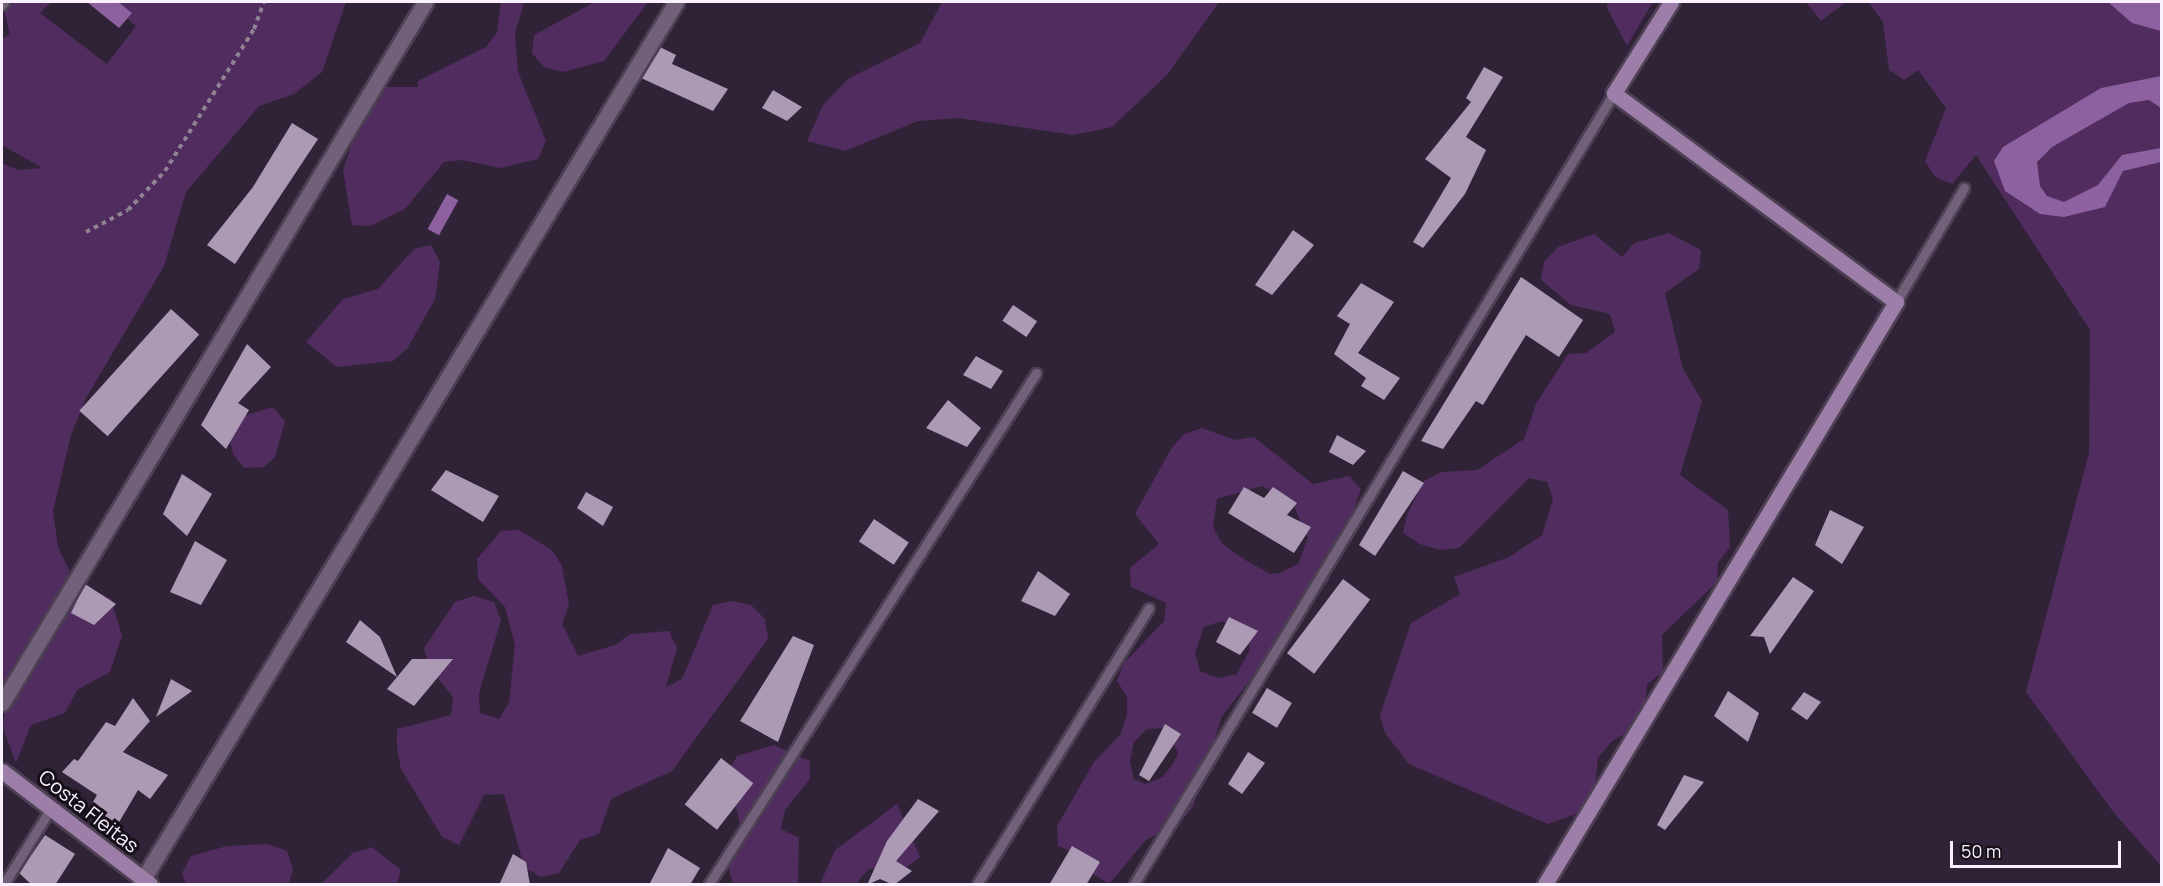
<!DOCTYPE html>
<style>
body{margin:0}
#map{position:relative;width:2163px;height:886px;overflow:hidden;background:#312337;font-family:Manrope,sans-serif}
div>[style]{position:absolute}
.green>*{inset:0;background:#502c5f}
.water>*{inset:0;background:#8d619f;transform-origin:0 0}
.building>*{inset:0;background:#ac9ab4;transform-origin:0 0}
.path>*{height:4px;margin-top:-2px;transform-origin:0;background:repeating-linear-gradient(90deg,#8e8293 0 4.5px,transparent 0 9px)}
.roads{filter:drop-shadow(2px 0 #4d4053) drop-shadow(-2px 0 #4d4053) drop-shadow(0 2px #4d4053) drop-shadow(0 -2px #4d4053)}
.lane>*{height:9px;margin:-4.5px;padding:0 4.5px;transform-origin:4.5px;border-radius:4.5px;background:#72607a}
.street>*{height:15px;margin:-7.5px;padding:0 7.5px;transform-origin:7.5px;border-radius:7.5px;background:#72607a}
.secondary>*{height:15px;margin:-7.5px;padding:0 7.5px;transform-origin:7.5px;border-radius:7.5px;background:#9c7ea9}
span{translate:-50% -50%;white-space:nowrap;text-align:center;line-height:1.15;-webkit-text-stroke:6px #150f18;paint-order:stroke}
.street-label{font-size:20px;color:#faf1ff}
.frame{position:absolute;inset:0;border:3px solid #faf1ff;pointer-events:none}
.scale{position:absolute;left:1950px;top:841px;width:171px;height:27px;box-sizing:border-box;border:3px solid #faf1ff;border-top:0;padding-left:8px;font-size:18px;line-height:21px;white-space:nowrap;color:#faf1ff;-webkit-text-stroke:4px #150f18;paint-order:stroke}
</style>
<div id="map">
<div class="green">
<div style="clip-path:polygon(2px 2px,51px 2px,40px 13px,107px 64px,136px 26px,109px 2px,346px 2px,322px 72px,294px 94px,259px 106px,186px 192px,164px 266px,86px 398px,71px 435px,53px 511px,58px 547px,74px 581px,111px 599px,122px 636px,110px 672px,77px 690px,65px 713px,31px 725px,16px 763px,3px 728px,7px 692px,2px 681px,2px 163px,18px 170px,42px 168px,2px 145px,2px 39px,10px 34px)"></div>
<div style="clip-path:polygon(501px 2px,524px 2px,515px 34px,518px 72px,546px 141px,538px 159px,500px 168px,462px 160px,444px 162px,405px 209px,370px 226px,352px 225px,343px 170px,361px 115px,382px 87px,418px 87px,418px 81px,486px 47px,497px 32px)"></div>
<div style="clip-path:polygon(595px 2px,648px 2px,604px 61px,563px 72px,544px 67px,532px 53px,534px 35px)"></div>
<div style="clip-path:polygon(942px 2px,1219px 2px,1167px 75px,1112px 127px,1074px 135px,958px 118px,918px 121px,845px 151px,807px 141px,823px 105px,849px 78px,920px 43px)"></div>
<div style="clip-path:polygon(1607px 2px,1653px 2px,1627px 46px,1607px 8px)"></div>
<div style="clip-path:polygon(1806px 2px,1846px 2px,1821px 21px)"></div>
<div style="clip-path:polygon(1868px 2px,2161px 2px,2161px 866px,2114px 813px,2026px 692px,2089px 453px,2090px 330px,1976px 155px,1952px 184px,1935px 177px,1925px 161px,1946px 108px,1918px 70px,1904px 80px,1889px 70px,1883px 22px)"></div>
<div style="clip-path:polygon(1669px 233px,1701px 250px,1699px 269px,1665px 293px,1683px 369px,1702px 401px,1680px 475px,1728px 510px,1730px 547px,1718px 563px,1717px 582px,1662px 635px,1663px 672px,1647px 684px,1644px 722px,1611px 742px,1598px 758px,1594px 795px,1584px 811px,1548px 824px,1409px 764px,1385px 733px,1380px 715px,1411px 623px,1460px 594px,1454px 577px,1509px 557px,1542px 535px,1553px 499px,1547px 482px,1529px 478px,1459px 548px,1440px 550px,1420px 544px,1403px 533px,1407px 515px,1424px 481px,1441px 472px,1477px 470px,1524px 439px,1536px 404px,1568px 354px,1586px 353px,1615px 332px,1610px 314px,1571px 305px,1541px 280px,1544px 262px,1558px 247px,1594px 234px,1622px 257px,1634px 243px)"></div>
<div style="clip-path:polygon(431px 245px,440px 262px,435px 299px,407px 349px,393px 361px,337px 367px,306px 342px,343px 299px,378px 289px,414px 249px)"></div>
<div style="clip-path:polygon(273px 407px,285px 421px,275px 457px,264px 467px,244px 468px,233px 454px,229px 436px,236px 418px)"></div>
<div style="clip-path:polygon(evenodd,1202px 428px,1235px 440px,1254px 437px,1313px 484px,1349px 476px,1361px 489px,1329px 580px,1222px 716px,1193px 807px,1181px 821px,1145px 841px,1109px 884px,1088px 871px,1078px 854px,1058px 846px,1057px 826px,1094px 762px,1120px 735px,1127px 716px,1127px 697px,1117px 681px,1124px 663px,1164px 621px,1166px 603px,1131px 587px,1130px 568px,1159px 544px,1135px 514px,1171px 449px,1184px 434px,1202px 428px,1262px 486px,1293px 504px,1308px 538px,1298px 564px,1280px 573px,1270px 574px,1247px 561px,1222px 544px,1213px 527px,1217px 499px,1262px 486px,1202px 428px,1222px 621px,1245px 631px,1250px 649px,1237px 674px,1218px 678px,1200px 671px,1195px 653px,1204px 627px,1222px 621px,1202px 428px,1165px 728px,1178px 753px,1174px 762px,1163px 777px,1145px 784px,1134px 779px,1130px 761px,1134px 742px,1147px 729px,1165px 728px)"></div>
<div style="clip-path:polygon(519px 530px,552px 550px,562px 566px,569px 605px,562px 624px,578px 656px,615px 645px,630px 634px,669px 631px,677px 648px,666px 687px,682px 679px,713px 605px,732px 601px,751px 605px,765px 619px,768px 639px,672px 771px,611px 799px,599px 834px,580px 840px,559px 873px,541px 877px,524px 867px,504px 794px,484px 795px,459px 845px,442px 837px,401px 769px,397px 749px,397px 729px,451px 715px,453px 697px,429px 667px,424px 648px,455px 602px,474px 596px,494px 602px,501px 620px,479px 693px,480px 713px,499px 719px,509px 702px,515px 645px,505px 607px,478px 579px,477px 559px,501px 531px)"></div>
<div style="clip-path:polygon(774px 745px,810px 761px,810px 779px,785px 810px,781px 829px,799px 838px,798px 884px,733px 884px,727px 862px,741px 827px,727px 773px,737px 756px)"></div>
<div style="clip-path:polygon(897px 804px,920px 857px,905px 868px,869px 869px,856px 884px,820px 884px,835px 850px)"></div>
<div style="clip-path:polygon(268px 844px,287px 851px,293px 869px,289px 884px,186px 884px,182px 873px,191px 856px,227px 846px)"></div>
<div style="clip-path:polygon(372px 847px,401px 870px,397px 884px,321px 884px,353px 853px)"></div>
</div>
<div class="water">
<div style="clip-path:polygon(87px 2px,118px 2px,132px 13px,119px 28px)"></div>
<div style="clip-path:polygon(2108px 2px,2161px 2px,2161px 31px,2132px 23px)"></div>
<div style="clip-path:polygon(2161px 76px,2161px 108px,2149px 100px,2129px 103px,2052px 147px,2037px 162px,2040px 186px,2047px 196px,2064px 202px,2098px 185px,2122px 155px,2161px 148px,2161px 162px,2123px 171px,2105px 207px,2064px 217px,2040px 214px,2005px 191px,1994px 161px,2003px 147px,2101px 88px)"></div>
<div style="left:447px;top:194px;width:13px;height:40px;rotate:29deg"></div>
</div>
<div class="building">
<div style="clip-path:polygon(660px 47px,676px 55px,672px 64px,728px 89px,713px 111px,641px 78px)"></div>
<div style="clip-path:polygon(1484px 67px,1503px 77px,1466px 137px,1486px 150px,1465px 194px,1423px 248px,1413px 242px,1451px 178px,1425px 159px,1471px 102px,1466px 98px)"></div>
<div style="clip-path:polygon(773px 90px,802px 107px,787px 121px,762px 108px)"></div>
<div style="clip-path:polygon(292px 123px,318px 139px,235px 264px,207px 245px,253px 187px)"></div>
<div style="clip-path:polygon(1293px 230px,1314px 245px,1272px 295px,1255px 285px)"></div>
<div style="clip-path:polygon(1521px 277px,1583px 320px,1559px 357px,1526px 335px,1483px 405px,1476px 401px,1443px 449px,1421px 441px)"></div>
<div style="clip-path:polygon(1361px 283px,1394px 302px,1358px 353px,1400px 378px,1384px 400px,1361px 386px,1366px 378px,1334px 354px,1350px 324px,1337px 316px)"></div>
<div style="left:1013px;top:305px;width:29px;height:19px;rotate:34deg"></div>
<div style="left:171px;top:309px;width:38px;height:137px;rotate:42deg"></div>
<div style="clip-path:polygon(247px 344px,271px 367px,238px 403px,249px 410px,226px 449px,201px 425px)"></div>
<div style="clip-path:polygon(976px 356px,1003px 371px,991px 389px,963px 375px)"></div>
<div style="clip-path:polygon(948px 400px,981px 428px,967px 447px,926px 428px)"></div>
<div style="clip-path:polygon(1337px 435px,1366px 451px,1353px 465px,1329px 452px)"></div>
<div style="clip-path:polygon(446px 470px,499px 496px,483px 522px,431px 490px)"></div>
<div style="clip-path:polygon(1403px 471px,1424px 483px,1375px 556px,1359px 545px)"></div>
<div style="clip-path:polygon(182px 474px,212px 494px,187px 536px,163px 514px)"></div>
<div style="clip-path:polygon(1244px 487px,1264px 498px,1273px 487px,1297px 503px,1287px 515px,1311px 527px,1294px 553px,1228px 513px)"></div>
<div style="clip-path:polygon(586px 492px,613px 507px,603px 526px,577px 508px)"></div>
<div style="clip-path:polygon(1830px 510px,1864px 527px,1842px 564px,1815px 545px)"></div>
<div style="left:874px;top:519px;width:42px;height:27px;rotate:34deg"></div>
<div style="clip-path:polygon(195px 541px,227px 560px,201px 605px,170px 592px)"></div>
<div style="clip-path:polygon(1038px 571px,1070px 594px,1055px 616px,1021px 601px)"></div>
<div style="clip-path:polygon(1793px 577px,1814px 591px,1770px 654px,1764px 637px,1750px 636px)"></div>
<div style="left:1343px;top:579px;width:34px;height:93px;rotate:37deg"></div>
<div style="clip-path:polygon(85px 584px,116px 604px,94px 625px,71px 613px)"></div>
<div style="clip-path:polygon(1229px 617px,1258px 631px,1240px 655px,1216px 642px)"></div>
<div style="clip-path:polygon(360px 620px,380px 637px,397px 677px,412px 659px,453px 659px,414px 706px,387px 689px,397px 677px,346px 642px)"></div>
<div style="clip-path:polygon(793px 636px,814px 645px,778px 742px,740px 721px)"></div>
<div style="clip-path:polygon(171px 679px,192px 691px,156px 717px)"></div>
<div style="left:1267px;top:688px;width:29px;height:29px;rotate:31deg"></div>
<div style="clip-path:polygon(1728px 691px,1759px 713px,1748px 742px,1714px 716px)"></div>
<div style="clip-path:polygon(1804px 692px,1821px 702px,1807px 720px,1791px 709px)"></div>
<div style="clip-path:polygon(133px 698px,150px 721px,123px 752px,168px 775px,150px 799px,138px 790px,118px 824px,90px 807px,97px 795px,62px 772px,74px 759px,78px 761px,106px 722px,115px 726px)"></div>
<div style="clip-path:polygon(1165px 724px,1181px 734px,1149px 781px,1139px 775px)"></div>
<div style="clip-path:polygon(1248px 752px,1265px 763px,1242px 794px,1228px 784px)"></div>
<div style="left:721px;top:758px;width:41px;height:59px;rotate:38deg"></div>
<div style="clip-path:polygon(1684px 775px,1704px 782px,1665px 830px,1657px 825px)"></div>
<div style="clip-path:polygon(918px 799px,939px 811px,896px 861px,912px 871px,894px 885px,880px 879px,867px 885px,887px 841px)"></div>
<div style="clip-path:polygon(45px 835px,75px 854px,55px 885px,32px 885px,19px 873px)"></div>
<div style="clip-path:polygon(1072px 846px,1100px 862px,1086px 885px,1049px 885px)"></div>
<div style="clip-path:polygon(668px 848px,700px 868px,690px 885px,649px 885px)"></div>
<div style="clip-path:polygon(513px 854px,526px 862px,530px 885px,499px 885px)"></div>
</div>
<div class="path">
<div style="left:86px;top:232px;width:47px;rotate:-27.6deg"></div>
<div style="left:128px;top:210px;width:54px;rotate:-46.5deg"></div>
<div style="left:165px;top:171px;width:168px;rotate:-57.9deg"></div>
<div style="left:254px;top:29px;width:29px;rotate:-70deg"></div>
</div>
<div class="roads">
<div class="lane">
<div style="left:2px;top:5px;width:4px;rotate:-56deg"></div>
<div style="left:1896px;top:302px;width:133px;rotate:-59.2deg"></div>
<div style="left:4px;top:884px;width:89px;rotate:-58.3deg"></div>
<div style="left:709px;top:884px;width:607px;rotate:-57.38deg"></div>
<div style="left:977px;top:884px;width:325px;rotate:-58.1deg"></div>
<div style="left:1134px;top:884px;width:925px;rotate:-58.75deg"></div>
</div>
<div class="street">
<div style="left:2px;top:703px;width:819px;rotate:-58.89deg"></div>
<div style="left:140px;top:884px;width:1032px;rotate:-58.71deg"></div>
</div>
<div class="secondary">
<div style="left:2px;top:771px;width:186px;rotate:37.4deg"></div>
<div style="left:1545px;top:884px;width:680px;rotate:-58.91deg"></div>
<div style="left:1896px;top:302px;width:351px;rotate:-143.5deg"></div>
<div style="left:1614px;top:93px;width:107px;rotate:-57.9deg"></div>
</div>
</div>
<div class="street-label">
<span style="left:89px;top:811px;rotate:38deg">Costa Fleitas</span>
</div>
<div class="frame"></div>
<div class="scale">50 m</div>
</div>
